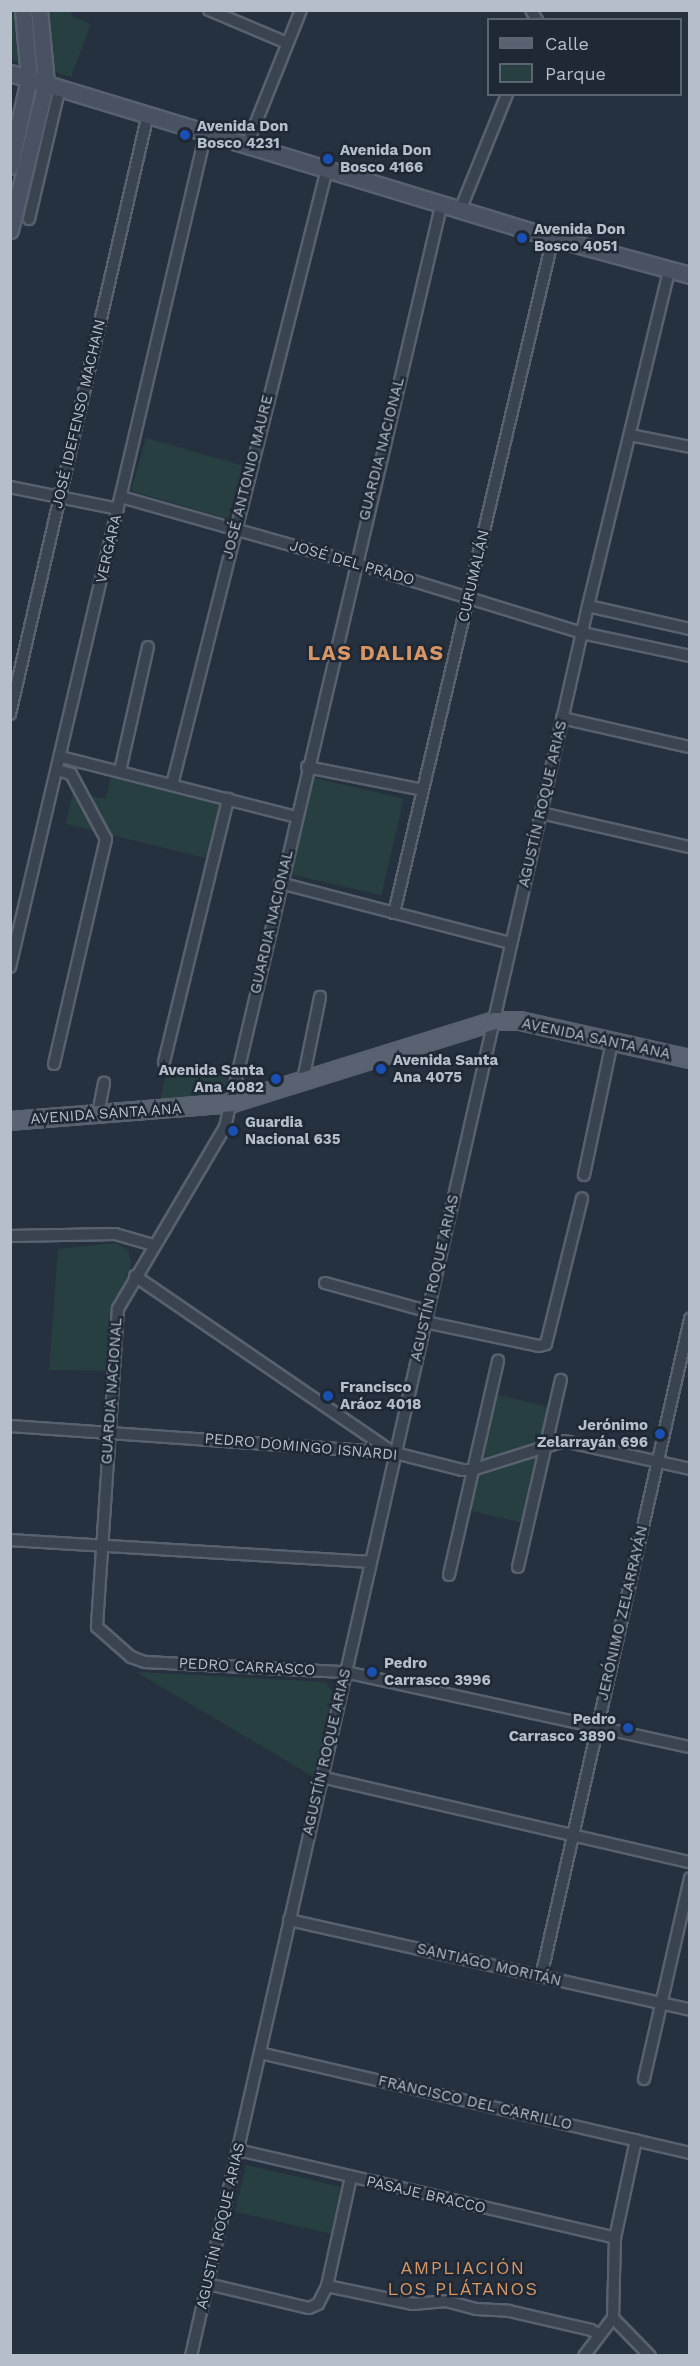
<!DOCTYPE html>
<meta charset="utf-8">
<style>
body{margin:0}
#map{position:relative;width:700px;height:2366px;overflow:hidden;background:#263140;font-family:"Work Sans",sans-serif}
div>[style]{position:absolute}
.green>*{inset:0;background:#283f41;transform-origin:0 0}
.roads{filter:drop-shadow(2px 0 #58616e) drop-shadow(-2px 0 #58616e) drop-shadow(0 2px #58616e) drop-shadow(0 -2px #58616e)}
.minor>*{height:10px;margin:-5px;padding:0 5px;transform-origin:5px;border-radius:5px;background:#3a4350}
.secondary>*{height:15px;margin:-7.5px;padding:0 7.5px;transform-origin:7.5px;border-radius:7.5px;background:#485263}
.primary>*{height:16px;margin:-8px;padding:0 8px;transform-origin:8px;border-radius:8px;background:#586270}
.dots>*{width:16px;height:16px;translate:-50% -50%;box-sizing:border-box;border:3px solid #1f2835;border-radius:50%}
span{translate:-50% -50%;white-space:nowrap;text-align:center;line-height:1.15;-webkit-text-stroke:5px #1f2835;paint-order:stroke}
.poi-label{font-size:15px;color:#b6becb;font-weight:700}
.left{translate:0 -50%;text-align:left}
.right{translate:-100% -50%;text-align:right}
.street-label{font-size:15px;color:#b6becb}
.quarter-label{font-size:18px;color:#d69666;letter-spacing:1.5px}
.district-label{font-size:21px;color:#d69666;font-weight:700;letter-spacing:1.5px}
.frame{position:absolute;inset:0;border:12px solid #b6becb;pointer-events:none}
.legend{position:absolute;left:487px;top:18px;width:195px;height:78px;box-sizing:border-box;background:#1f2835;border:2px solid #5b6471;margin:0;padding:8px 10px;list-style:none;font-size:18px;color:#b6becb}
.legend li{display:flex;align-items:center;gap:12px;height:30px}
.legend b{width:30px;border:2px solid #5b6471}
</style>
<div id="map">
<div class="green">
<div style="clip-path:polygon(10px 11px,21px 11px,27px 64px,11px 60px)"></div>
<div style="clip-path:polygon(38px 11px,72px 11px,71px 16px,91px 24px,71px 77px,46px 69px)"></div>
<div style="left:146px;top:438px;width:101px;height:55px;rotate:16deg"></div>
<div style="clip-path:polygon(111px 777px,224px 804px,210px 859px,66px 824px,73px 792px,106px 799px)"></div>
<div style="left:314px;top:778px;width:92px;height:99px;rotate:13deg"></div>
<div style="clip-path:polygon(174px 1065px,228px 1076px,225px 1092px,160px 1101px,166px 1074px,173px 1073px)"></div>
<div style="clip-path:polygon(116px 1243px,128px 1250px,131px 1262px,129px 1276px,113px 1303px,109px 1371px,49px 1370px,58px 1249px)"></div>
<div style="clip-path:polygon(494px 1394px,549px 1407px,542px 1441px,478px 1463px)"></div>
<div style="clip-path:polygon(537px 1457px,524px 1523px,467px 1510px,477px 1476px)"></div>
<div style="clip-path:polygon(136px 1672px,326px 1682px,333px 1693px,314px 1777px)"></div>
<div style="left:246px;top:2165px;width:98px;height:48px;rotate:13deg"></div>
</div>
<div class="roads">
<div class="minor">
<div style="left:209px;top:10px;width:85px;rotate:22.9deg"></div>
<div style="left:531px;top:10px;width:12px;rotate:59deg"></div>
<div style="left:247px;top:145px;width:145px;rotate:-68.2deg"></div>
<div style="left:442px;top:202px;width:950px;rotate:103.2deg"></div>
<div style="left:225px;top:1127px;width:211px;rotate:120.5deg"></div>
<div style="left:118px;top:1309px;width:319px;rotate:93.8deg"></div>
<div style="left:97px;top:1627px;width:45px;rotate:41.4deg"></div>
<div style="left:131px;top:1657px;width:15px;rotate:20deg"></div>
<div style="left:145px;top:1662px;width:200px;rotate:2.9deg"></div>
<div style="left:345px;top:1672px;width:353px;rotate:12.3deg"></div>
<div style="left:461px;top:208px;width:123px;rotate:-68deg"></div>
<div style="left:29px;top:219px;width:136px;rotate:-76.8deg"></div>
<div style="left:630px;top:435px;width:61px;rotate:11.3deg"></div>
<div style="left:10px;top:487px;width:110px;rotate:11.5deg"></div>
<div style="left:121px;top:497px;width:243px;rotate:15.8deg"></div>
<div style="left:355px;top:563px;width:238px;rotate:17.1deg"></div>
<div style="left:582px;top:633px;width:110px;rotate:12deg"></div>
<div style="left:588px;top:606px;width:105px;rotate:12.7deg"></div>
<div style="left:10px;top:714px;width:616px;rotate:-77.05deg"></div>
<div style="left:562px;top:718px;width:131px;rotate:12.8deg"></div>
<div style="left:61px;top:757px;width:243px;rotate:14.3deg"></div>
<div style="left:307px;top:767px;width:118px;rotate:11.2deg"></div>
<div style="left:120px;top:771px;width:127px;rotate:-77.3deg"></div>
<div style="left:172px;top:785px;width:635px;rotate:-75.88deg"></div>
<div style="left:541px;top:813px;width:153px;rotate:12.9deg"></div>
<div style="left:280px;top:883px;width:239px;rotate:14.6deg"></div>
<div style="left:394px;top:913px;width:693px;rotate:-76.75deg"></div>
<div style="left:10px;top:967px;width:858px;rotate:-76.79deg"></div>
<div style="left:164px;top:1062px;width:271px;rotate:-76.3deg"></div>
<div style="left:54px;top:1064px;width:231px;rotate:-77deg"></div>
<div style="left:106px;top:839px;width:74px;rotate:-118.3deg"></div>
<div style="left:71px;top:774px;width:14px;rotate:-163deg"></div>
<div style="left:303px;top:1080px;width:85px;rotate:-78.4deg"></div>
<div style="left:98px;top:1114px;width:32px;rotate:-79deg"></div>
<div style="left:584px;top:1175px;width:136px;rotate:-78.1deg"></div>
<div style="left:10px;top:1236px;width:105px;rotate:-1.1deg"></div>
<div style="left:115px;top:1234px;width:40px;rotate:16deg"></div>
<div style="left:135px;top:1276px;width:311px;rotate:34.4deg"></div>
<div style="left:325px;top:1283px;width:106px;rotate:15.4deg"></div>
<div style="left:425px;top:1322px;width:116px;rotate:11.9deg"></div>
<div style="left:539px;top:1346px;width:7px;rotate:-16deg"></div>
<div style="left:546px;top:1344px;width:150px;rotate:-76.1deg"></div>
<div style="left:10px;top:1426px;width:386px;rotate:4deg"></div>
<div style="left:395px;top:1453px;width:69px;rotate:14.2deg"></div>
<div style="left:462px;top:1470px;width:10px"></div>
<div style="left:472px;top:1470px;width:96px;rotate:-17.5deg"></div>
<div style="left:564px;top:1441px;width:129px;rotate:12.5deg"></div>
<div style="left:10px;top:1540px;width:361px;rotate:3.5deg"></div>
<div style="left:518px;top:1567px;width:192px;rotate:-77.1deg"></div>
<div style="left:449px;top:1575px;width:220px;rotate:-77.1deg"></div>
<div style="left:321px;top:1777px;width:379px;rotate:13deg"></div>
<div style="left:289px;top:1920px;width:411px;rotate:12.6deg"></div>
<div style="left:541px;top:1977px;width:675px;rotate:-77.24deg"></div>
<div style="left:260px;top:2053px;width:441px;rotate:13.1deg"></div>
<div style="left:644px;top:2079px;width:206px;rotate:-77.1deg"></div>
<div style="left:238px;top:2150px;width:387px;rotate:13.1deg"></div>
<div style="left:208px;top:2284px;width:104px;rotate:13.4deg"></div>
<div style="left:309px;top:2308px;width:10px;rotate:-24deg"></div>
<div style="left:318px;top:2304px;width:20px;rotate:-63deg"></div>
<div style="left:327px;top:2286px;width:88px;rotate:11.8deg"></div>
<div style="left:413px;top:2304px;width:33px;rotate:-5deg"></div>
<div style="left:446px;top:2301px;width:31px;rotate:15deg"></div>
<div style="left:476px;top:2309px;width:33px;rotate:3deg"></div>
<div style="left:509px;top:2311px;width:84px;rotate:13deg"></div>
<div style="left:591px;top:2330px;width:10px;rotate:29deg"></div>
<div style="left:327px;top:2286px;width:112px;rotate:-77.6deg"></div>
<div style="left:613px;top:2318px;width:53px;rotate:45.8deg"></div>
<div style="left:191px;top:2356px;width:1794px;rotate:-77.22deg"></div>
<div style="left:588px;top:606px;width:344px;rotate:-76.4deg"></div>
<div style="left:584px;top:2356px;width:48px;rotate:-52.7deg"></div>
<div style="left:613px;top:2318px;width:80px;rotate:-88.6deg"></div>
<div style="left:615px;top:2238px;width:100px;rotate:-77.9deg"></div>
</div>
<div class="secondary">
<div style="left:10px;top:73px;width:568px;rotate:16.9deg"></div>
<div style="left:553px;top:238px;width:142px;rotate:15.1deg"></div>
<div style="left:10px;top:166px;width:90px;rotate:-77.8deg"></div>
<div style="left:29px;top:78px;width:68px;rotate:-95deg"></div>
<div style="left:10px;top:230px;width:151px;rotate:-76.2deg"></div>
<div style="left:46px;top:83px;width:73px;rotate:-95.5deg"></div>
</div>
<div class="primary">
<div style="left:10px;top:1121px;width:223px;rotate:-4.6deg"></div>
<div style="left:232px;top:1103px;width:275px;rotate:-17.3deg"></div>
<div style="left:495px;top:1021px;width:25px"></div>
<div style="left:520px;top:1021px;width:174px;rotate:12.6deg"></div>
</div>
</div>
<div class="dots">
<div style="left:185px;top:135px;background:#1a4fb4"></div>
<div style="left:328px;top:159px;background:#1a4fb4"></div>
<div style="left:522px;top:238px;background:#1a4fb4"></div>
<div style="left:381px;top:1069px;background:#1a4fb4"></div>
<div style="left:276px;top:1079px;background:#1a4fb4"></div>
<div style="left:233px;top:1131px;background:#1a4fb4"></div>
<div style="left:328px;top:1396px;background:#1a4fb4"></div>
<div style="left:660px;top:1434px;background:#1a4fb4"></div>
<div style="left:372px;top:1672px;background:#1a4fb4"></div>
<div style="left:628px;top:1728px;background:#1a4fb4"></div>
</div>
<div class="poi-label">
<span class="left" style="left:197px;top:135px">Avenida Don<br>Bosco 4231</span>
<span class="left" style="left:340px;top:159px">Avenida Don<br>Bosco 4166</span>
<span class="left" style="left:534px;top:238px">Avenida Don<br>Bosco 4051</span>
<span class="left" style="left:393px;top:1069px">Avenida Santa<br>Ana 4075</span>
<span class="right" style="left:264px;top:1079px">Avenida Santa<br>Ana 4082</span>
<span class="left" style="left:245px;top:1131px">Guardia<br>Nacional 635</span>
<span class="left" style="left:340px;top:1396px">Francisco<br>Aráoz 4018</span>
<span class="right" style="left:648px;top:1434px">Jerónimo<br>Zelarrayán 696</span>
<span class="left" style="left:384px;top:1672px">Pedro<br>Carrasco 3996</span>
<span class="right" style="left:616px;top:1728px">Pedro<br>Carrasco 3890</span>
</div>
<div class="street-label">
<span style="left:79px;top:414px;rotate:-77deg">JOSÉ IDEFENSO MACHAIN</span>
<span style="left:382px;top:449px;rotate:-76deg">GUARDIA NACIONAL</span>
<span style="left:248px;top:477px;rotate:-76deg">JOSÉ ANTONIO MAURE</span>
<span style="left:109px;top:549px;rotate:-77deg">VERGARA</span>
<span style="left:352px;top:563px;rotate:16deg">JOSÉ DEL PRADO</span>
<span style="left:474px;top:576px;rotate:-77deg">CURUMALÁN</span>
<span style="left:543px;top:804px;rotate:-77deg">AGUSTÍN ROQUE ARIAS</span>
<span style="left:272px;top:922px;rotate:-77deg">GUARDIA NACIONAL</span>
<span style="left:596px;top:1039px;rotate:12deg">AVENIDA SANTA ANA</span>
<span style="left:106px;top:1114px;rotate:-4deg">AVENIDA SANTA ANA</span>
<span style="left:435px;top:1278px;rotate:-77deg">AGUSTÍN ROQUE ARIAS</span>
<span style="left:112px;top:1391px;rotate:-86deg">GUARDIA NACIONAL</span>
<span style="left:301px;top:1447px;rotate:5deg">PEDRO DOMINGO ISNARDI</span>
<span style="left:623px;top:1613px;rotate:-77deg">JERÓNIMO ZELARRAYÁN</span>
<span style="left:247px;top:1667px;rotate:3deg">PEDRO CARRASCO</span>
<span style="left:327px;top:1752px;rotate:-77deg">AGUSTÍN ROQUE ARIAS</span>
<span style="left:489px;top:1965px;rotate:13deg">SANTIAGO MORITÁN</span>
<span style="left:475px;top:2103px;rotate:13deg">FRANCISCO DEL CARRILLO</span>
<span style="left:426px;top:2195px;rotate:13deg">PASAJE BRACCO</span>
<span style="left:221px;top:2226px;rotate:-77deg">AGUSTÍN ROQUE ARIAS</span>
</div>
<div class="quarter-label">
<span style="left:463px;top:2279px">AMPLIACIÓN<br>LOS PLÁTANOS</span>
</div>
<div class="district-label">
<span style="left:376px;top:653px">LAS DALIAS</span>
</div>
<div class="frame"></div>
<ul class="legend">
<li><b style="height:8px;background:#586270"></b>Calle</li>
<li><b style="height:16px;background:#283f41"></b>Parque</li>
</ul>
</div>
